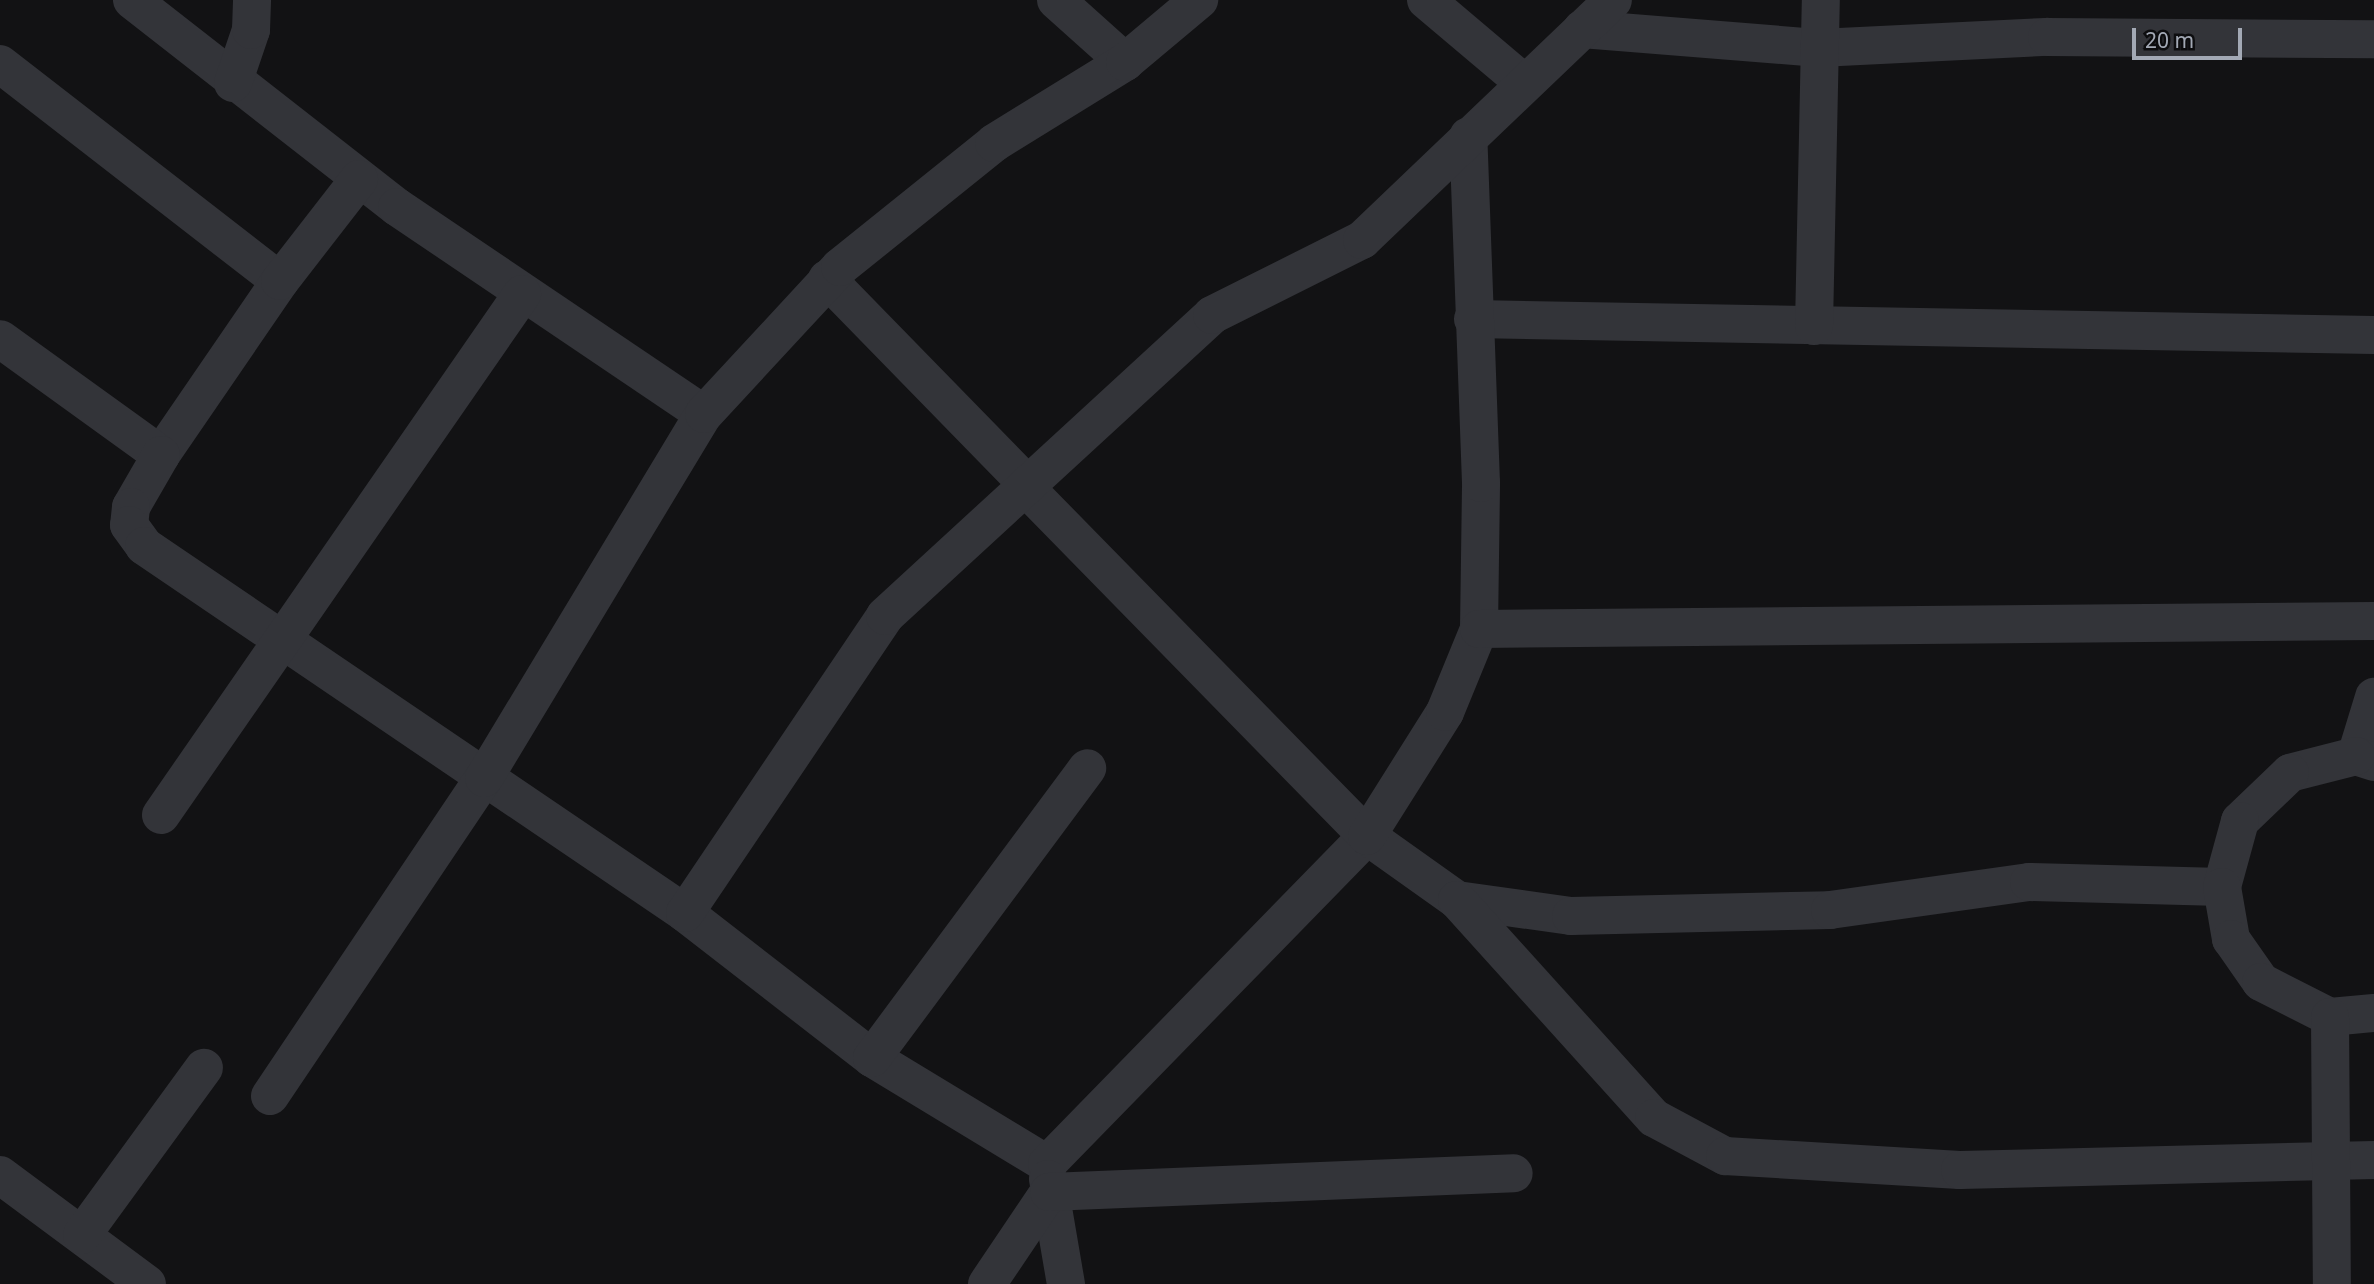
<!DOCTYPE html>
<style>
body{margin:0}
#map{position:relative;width:2374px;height:1284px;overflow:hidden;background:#121214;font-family:"Noto Sans",sans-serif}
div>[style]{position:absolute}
.minor>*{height:38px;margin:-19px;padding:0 19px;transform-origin:19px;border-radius:19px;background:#333439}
span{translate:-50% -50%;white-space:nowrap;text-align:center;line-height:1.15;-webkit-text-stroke:6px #0d0d0f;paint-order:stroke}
.scale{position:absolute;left:2132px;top:28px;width:110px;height:32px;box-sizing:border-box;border:4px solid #a3a9b5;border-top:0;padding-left:9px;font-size:21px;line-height:24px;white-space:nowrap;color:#a3a9b5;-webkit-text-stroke:5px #0d0d0f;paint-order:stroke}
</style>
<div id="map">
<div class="minor">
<div style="left:132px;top:0;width:336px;rotate:38deg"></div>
<div style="left:397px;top:207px;width:370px;rotate:34deg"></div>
<div style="left:1056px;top:0;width:93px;rotate:41.9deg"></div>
<div style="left:1426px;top:0;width:126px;rotate:40.2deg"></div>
<div style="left:1582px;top:29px;width:238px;rotate:4.6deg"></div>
<div style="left:1819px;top:48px;width:228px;rotate:-2.8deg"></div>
<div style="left:2047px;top:37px;width:327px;rotate:0.4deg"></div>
<div style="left:0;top:64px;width:354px;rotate:37.8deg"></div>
<div style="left:280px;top:281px;width:211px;rotate:124.4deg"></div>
<div style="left:161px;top:455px;width:198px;rotate:-144.2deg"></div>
<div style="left:233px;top:83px;width:56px;rotate:-71.2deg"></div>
<div style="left:251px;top:30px;width:30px;rotate:-88deg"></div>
<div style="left:827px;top:279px;width:292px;rotate:45.7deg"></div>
<div style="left:280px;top:281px;width:129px;rotate:-52.2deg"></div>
<div style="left:1473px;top:319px;width:901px;rotate:1.02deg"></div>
<div style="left:1814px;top:326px;width:326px;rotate:-88.8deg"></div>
<div style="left:161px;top:455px;width:60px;rotate:120deg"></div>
<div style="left:131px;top:507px;width:18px;rotate:96deg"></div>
<div style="left:129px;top:525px;width:26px;rotate:54deg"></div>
<div style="left:144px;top:546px;width:654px;rotate:34.15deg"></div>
<div style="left:685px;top:913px;width:237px;rotate:37.8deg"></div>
<div style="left:872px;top:1058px;width:205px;rotate:31.2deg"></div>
<div style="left:1047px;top:1164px;width:458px;rotate:-45.7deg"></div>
<div style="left:1367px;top:836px;width:110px;rotate:35.4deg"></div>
<div style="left:1457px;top:900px;width:115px;rotate:8deg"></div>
<div style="left:1571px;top:916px;width:259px;rotate:-1.3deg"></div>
<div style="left:1830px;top:910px;width:201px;rotate:-8deg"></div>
<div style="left:2029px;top:882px;width:193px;rotate:1.5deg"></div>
<div style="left:1028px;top:490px;width:484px;rotate:45.6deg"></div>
<div style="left:1367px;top:836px;width:146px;rotate:-57.8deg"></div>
<div style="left:1445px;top:712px;width:90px;rotate:-67.7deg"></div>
<div style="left:1479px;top:629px;width:146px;rotate:-89.2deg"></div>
<div style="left:1481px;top:483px;width:347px;rotate:-92.1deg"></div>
<div style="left:1479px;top:629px;width:895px;rotate:-0.51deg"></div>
<div style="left:2356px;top:756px;width:62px;rotate:-73deg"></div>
<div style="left:2374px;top:762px;width:19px;rotate:-162deg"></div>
<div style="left:2356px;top:756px;width:68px;rotate:165.6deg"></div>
<div style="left:2290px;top:773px;width:69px;rotate:136.2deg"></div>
<div style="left:2240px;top:821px;width:68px;rotate:105.3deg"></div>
<div style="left:2222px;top:887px;width:53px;rotate:80.2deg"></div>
<div style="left:2231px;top:939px;width:52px;rotate:55.1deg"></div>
<div style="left:2261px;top:982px;width:77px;rotate:26.9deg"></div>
<div style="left:2330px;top:1017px;width:44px;rotate:-5.2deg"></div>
<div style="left:161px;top:815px;width:634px;rotate:-55.28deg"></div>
<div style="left:1457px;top:900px;width:294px;rotate:47.9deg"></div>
<div style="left:1654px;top:1118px;width:81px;rotate:28.2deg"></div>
<div style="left:1725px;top:1156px;width:235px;rotate:3.4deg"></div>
<div style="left:1960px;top:1170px;width:414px;rotate:-1.4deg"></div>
<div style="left:685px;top:913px;width:358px;rotate:-56deg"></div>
<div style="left:885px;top:616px;width:444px;rotate:-42.6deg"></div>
<div style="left:1212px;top:315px;width:168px;rotate:-26.6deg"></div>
<div style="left:1362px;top:240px;width:347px;rotate:-43.7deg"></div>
<div style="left:2330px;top:1017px;width:267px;rotate:89.6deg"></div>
<div style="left:872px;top:1058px;width:361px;rotate:-53.4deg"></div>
<div style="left:270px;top:1096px;width:383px;rotate:-56.1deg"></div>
<div style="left:484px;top:778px;width:425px;rotate:-58.9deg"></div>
<div style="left:704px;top:414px;width:200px;rotate:-47.2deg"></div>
<div style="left:840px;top:267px;width:198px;rotate:-38.8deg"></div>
<div style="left:994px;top:143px;width:154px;rotate:-31.7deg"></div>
<div style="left:1125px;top:62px;width:97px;rotate:-40deg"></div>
<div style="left:0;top:1175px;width:183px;rotate:36.6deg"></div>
<div style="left:1048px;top:1179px;width:107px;rotate:80.3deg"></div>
<div style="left:82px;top:1235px;width:207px;rotate:-53.9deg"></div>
<div style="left:987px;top:1284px;width:111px;rotate:-56deg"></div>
<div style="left:1049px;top:1192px;width:465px;rotate:-2.3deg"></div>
</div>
<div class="scale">20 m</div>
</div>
